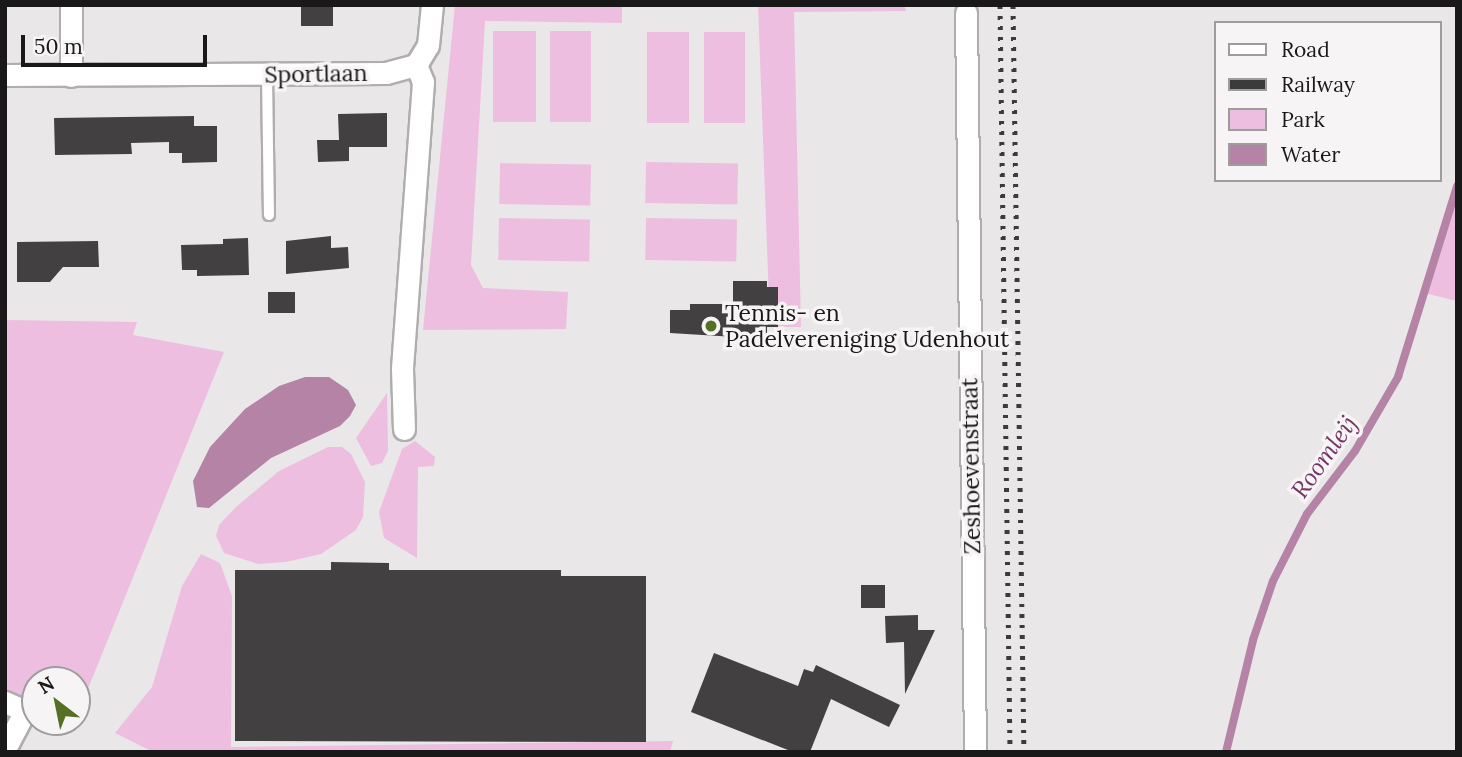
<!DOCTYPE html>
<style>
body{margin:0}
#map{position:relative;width:1462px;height:757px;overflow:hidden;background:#eae7e9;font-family:Lora,serif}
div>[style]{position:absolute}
.green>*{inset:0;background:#edbedf;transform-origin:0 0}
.water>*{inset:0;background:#b483a6}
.stream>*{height:8px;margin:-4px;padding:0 4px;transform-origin:4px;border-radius:4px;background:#b483a6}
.building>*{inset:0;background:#424041;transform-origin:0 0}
.roads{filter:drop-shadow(2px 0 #b0adaf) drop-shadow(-2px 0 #b0adaf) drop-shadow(0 2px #b0adaf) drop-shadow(0 -2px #b0adaf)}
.lane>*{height:10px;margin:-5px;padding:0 5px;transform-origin:5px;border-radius:5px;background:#fff}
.street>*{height:21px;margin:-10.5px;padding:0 10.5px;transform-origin:10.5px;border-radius:10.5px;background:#fff}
.rail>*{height:5px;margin-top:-2.5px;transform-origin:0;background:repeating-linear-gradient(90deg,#3c3b3b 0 3.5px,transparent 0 10.5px)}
.dots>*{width:19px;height:19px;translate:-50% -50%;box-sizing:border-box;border:4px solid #f7f4f6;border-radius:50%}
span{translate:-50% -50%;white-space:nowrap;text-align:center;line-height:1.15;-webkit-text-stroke:7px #f7f4f6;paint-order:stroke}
.street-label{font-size:23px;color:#1a1919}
.poi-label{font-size:23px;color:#1a1919}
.left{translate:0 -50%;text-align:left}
.water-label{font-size:24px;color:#733564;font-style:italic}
.frame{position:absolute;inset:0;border:7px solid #1a1919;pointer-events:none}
.legend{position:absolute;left:1214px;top:21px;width:228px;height:161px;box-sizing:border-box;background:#f7f4f6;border:2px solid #9f9c9e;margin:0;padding:9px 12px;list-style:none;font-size:21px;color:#1a1919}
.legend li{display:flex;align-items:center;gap:14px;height:35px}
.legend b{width:35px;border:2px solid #9f9c9e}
.north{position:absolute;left:21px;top:666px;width:70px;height:70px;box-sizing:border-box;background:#f7f4f6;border:2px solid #9f9c9e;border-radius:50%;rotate:328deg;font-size:19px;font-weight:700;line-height:28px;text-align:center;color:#1a1919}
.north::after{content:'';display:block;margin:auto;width:24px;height:32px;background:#547024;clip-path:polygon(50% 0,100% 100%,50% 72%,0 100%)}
.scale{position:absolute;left:21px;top:35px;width:186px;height:32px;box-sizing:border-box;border:4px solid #1a1919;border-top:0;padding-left:9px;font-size:21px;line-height:24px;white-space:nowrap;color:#1a1919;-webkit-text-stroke:5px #f7f4f6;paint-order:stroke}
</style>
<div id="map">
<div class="green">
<div style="clip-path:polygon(455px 5px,622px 5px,622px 23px,485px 21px,471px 265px,483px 288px,568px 292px,566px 329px,423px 330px)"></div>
<div style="clip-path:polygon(758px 5px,904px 5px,906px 11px,794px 12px,801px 327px,770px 327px)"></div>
<div style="left:493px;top:31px;width:43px;height:91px"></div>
<div style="left:550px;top:31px;width:41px;height:91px"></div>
<div style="left:647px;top:32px;width:42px;height:91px"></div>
<div style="left:704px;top:32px;width:41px;height:91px"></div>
<div style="left:646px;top:162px;width:92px;height:41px;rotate:1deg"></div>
<div style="left:500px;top:163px;width:91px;height:41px;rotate:1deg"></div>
<div style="clip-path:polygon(1457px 181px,1457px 301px,1420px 292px)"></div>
<div style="left:499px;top:218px;width:91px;height:42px;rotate:1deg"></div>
<div style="left:646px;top:218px;width:91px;height:42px;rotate:1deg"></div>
<div style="clip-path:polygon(5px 320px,137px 322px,133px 335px,224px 352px,77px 716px,77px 680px,35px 680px,35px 704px,5px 689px)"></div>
<div style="clip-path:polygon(387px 393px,388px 451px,382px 463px,371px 466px,356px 438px)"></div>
<div style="clip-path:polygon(415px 441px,435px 457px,434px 466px,418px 467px,417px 558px,384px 538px,379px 512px,402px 449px)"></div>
<div style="clip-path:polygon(328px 447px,342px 447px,351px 454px,365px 482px,363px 517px,356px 530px,321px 554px,286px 562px,258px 564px,224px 553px,216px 536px,219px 525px,236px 507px,279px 471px)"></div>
<div style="clip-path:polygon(201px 554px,220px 563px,232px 596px,231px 747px,673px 741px,670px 752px,153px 752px,115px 733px,152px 687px,182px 586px)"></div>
</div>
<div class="water">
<div style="clip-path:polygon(305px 377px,329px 377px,348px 390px,356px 405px,350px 416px,340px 426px,271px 458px,209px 508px,197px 507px,193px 481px,210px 447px,245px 409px,279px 386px)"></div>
</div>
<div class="stream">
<div style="left:1226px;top:752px;width:115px;rotate:-76.4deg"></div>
<div style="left:1253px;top:640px;width:62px;rotate:-71.3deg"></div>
<div style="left:1273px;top:581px;width:75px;rotate:-63.1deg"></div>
<div style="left:1307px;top:514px;width:79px;rotate:-52.7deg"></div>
<div style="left:1355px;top:451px;width:86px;rotate:-59.8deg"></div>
<div style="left:1398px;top:377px;width:200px;rotate:-72.8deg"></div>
</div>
<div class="building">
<div style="left:301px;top:5px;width:32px;height:21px"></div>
<div style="clip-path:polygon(387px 113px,387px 147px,349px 147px,349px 161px,318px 162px,317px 140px,339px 140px,338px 114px)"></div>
<div style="clip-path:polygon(194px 116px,194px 126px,217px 126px,217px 162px,182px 163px,182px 153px,169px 153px,169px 142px,131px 143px,132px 154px,55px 155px,54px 118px)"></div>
<div style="clip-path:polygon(331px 236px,331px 248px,348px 247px,349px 268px,286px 274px,286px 241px)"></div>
<div style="clip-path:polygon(248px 238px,249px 275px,197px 276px,197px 270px,182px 270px,181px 245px,223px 244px,223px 239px)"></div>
<div style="clip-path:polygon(98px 241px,99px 267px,63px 267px,50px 282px,17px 282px,17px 242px)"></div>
<div style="clip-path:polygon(733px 281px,767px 281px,767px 287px,778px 287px,778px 327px,767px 327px,767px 339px,670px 333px,670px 310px,690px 310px,690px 304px,733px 304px)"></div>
<div style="left:295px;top:292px;width:21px;height:27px;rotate:90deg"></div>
<div style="clip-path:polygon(331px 562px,389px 563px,389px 570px,561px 570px,561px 576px,646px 576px,646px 742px,235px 741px,235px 570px,331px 570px)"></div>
<div style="left:861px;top:585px;width:24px;height:23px"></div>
<div style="clip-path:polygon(918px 615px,918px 630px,935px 630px,905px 694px,904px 642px,886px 643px,885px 616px)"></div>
<div style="clip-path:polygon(714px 653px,798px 686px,804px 669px,813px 672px,816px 665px,900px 705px,889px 727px,831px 699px,810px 752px,793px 752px,691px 712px)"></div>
</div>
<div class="roads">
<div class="lane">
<div style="left:267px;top:75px;width:140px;rotate:89.2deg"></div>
</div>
<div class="street">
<div style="left:71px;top:5px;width:71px;rotate:90deg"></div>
<div style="left:966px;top:13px;width:739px;rotate:89.3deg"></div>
<div style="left:5px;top:75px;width:381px;rotate:-0.3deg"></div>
<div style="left:386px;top:73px;width:31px;rotate:-15deg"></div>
<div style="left:416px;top:65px;width:23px;rotate:-59deg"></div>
<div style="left:428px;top:45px;width:40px;rotate:-84.3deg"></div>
<div style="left:404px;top:429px;width:61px;rotate:-91.9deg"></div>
<div style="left:402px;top:368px;width:287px;rotate:-85.8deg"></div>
<div style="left:423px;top:82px;width:18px;rotate:-112deg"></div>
<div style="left:5px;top:702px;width:22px;rotate:24deg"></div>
<div style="left:25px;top:711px;width:43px;rotate:117.8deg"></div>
</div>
</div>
<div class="rail">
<div style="left:1000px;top:5px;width:747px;rotate:89.23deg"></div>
<div style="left:1013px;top:5px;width:747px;rotate:89.16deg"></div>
</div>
<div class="dots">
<div style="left:711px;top:326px;background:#547024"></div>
</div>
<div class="street-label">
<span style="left:316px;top:74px;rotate:-1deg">Sportlaan</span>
<span style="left:971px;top:466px;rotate:-91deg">Zeshoevenstraat</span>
</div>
<div class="poi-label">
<span class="left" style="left:725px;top:326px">Tennis- en<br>Padelvereniging Udenhout</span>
</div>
<div class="water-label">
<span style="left:1324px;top:457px;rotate:-55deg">Roomleij</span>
</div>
<div class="frame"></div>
<ul class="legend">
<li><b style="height:9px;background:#fff"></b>Road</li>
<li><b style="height:9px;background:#3c3b3b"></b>Railway</li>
<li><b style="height:19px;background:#edbedf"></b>Park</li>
<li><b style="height:19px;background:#b483a6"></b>Water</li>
</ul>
<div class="north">N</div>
<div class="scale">50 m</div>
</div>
